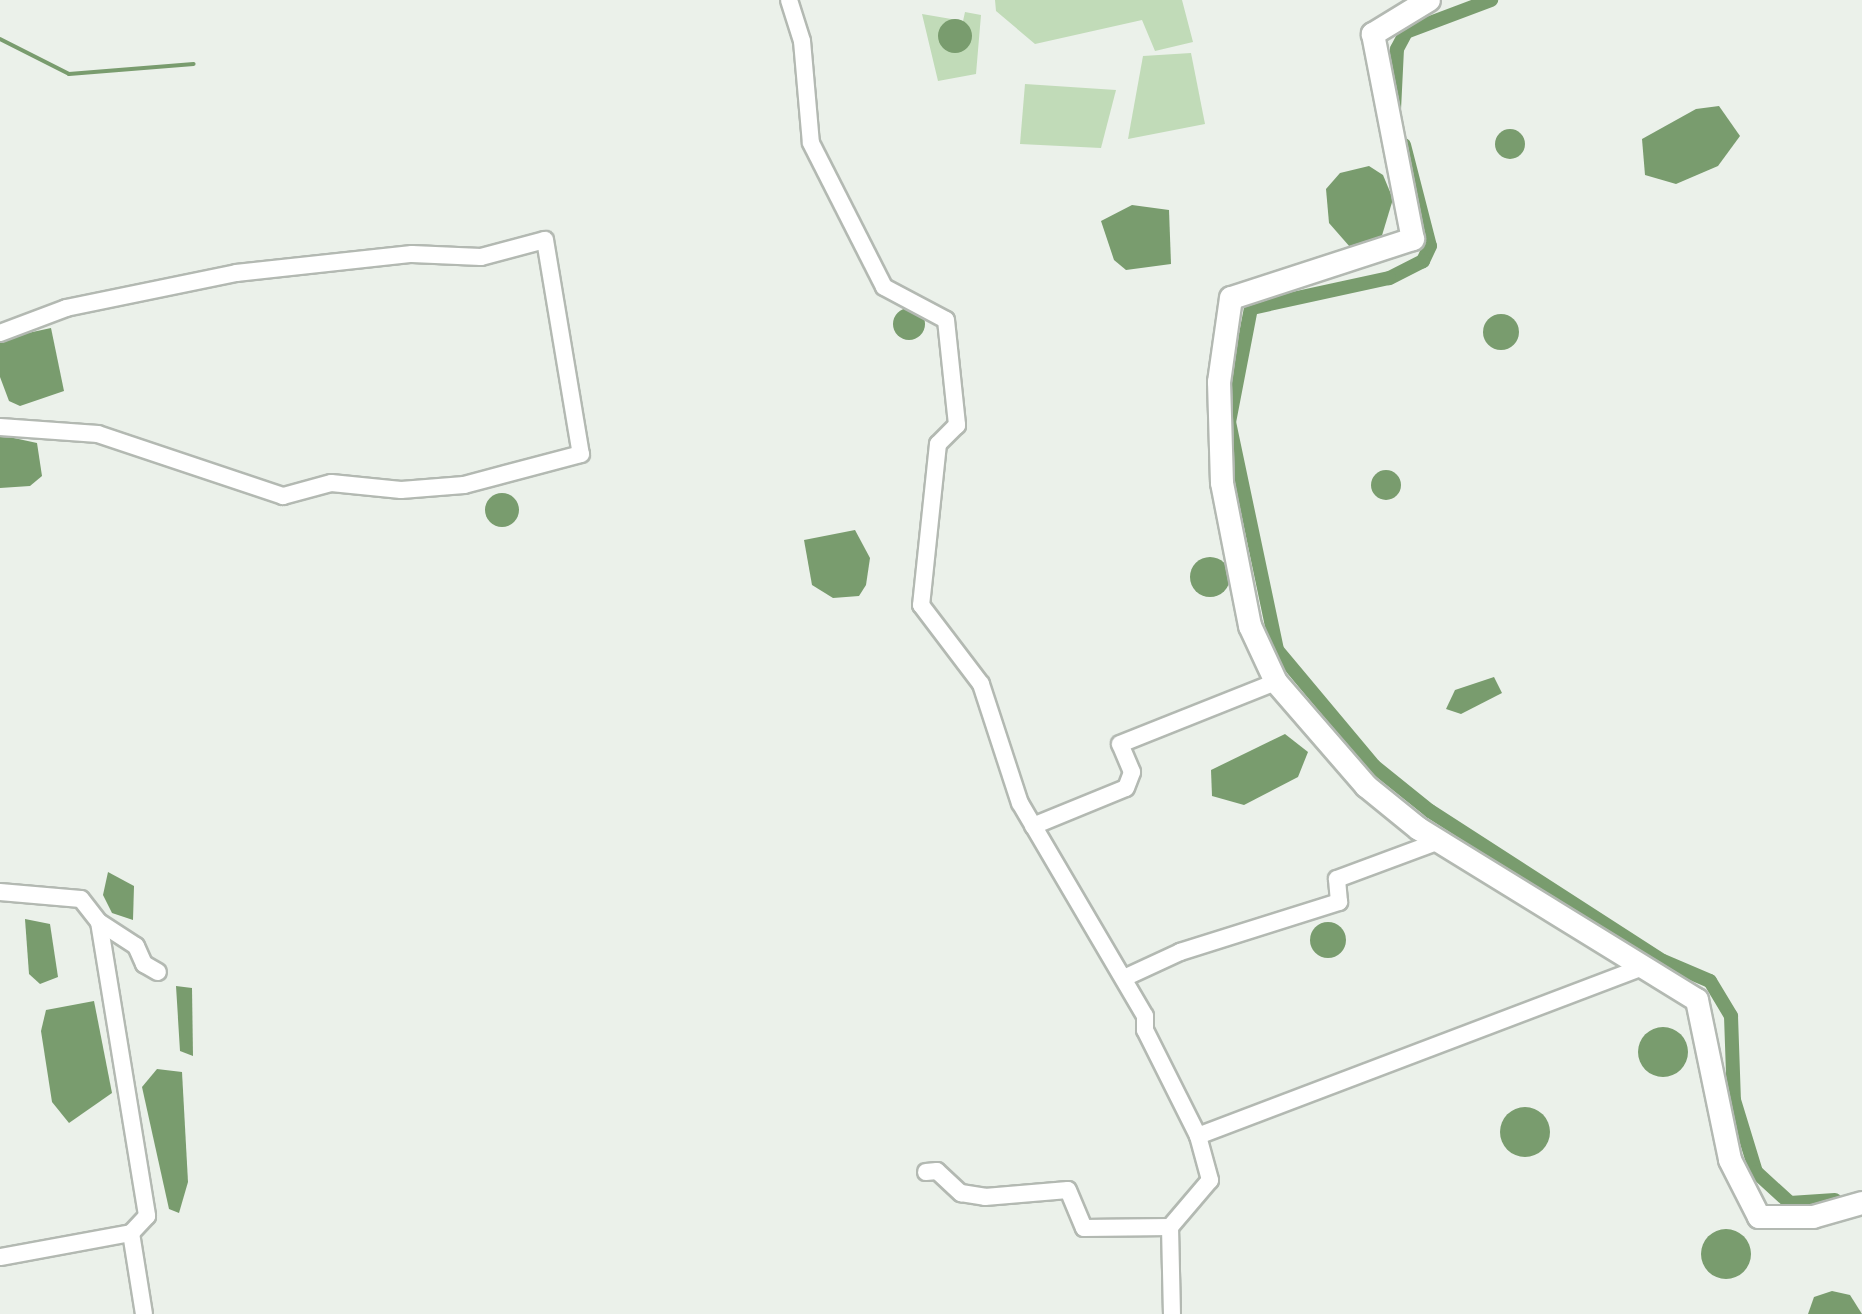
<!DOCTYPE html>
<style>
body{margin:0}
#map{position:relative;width:1862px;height:1314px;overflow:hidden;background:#ebf1ea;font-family:"Noto Serif",serif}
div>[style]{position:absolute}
.green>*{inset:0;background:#c1dbb8}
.water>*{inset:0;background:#799c6e}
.round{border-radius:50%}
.stream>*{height:4px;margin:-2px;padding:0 2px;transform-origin:2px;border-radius:2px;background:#799c6e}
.canal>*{height:14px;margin:-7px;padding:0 7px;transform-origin:7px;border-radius:7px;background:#799c6e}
.roads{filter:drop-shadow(2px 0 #b3b9b2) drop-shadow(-2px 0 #b3b9b2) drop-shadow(0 2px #b3b9b2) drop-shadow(0 -2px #b3b9b2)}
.street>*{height:16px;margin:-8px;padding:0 8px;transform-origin:8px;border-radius:8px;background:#fff}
.secondary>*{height:22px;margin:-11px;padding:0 11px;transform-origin:11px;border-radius:11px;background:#fff}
span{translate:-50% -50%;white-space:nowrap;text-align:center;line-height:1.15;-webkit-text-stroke:7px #ebf1ea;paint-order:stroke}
</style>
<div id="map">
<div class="green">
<div style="clip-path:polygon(995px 0,1182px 0,1193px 42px,1155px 51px,1142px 20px,1035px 44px,996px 11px)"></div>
<div style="clip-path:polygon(965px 12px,981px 15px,976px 74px,938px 81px,922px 14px,963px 21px)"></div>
<div style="clip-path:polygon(1191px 53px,1205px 124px,1128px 139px,1143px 56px)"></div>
<div style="clip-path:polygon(1025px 84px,1116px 90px,1101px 148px,1020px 144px)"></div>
</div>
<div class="water">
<div class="round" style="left:938px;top:19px;width:34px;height:34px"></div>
<div style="clip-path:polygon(1719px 106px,1740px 136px,1718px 166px,1676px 184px,1645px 175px,1642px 139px,1696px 109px)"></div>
<div class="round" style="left:1495px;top:129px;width:30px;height:30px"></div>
<div style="clip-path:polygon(1369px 166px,1383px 175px,1393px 199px,1380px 242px,1350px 247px,1329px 223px,1326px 189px,1340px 173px)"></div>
<div style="clip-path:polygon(1132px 205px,1169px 210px,1171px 264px,1126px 270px,1114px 260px,1101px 221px)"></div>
<div class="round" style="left:893px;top:308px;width:32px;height:32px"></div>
<div class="round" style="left:1483px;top:314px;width:36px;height:36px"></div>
<div style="clip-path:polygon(51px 328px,64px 391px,20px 406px,9px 401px,0 377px,0 339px)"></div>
<div style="clip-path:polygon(0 435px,37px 443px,42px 476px,30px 486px,0 488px)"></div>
<div class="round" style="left:1371px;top:470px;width:30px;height:30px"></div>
<div class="round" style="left:485px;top:493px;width:34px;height:34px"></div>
<div style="clip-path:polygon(855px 530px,870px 558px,866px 585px,859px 596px,833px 598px,812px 585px,804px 540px)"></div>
<div class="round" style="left:1190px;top:557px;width:40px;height:40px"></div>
<div style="clip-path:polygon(1494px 677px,1502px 693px,1461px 714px,1446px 709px,1455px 690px)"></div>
<div style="clip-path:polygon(1285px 734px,1308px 752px,1298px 777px,1244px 805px,1212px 796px,1211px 770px)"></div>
<div style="clip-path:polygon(108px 872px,134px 886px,133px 920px,112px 913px,103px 895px)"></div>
<div style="clip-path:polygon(25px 919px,50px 924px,58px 977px,40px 984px,29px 974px)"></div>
<div class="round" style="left:1310px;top:922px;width:36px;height:36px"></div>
<div style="clip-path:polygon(176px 986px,192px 988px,193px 1056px,180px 1051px)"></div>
<div style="clip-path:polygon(94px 1001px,112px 1093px,69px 1123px,52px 1102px,41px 1031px,46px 1010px)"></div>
<div class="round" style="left:1638px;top:1027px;width:50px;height:50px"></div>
<div style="clip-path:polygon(157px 1069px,182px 1072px,188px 1182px,179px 1213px,169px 1209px,142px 1087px)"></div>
<div class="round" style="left:1500px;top:1107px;width:50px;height:50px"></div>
<div class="round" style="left:1701px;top:1229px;width:50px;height:50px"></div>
<div style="clip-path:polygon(1832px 1291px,1850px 1295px,1862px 1314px,1808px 1314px,1814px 1297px)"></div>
</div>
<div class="stream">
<div style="left:0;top:39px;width:77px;rotate:26.9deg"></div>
<div style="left:69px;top:74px;width:125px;rotate:-4.6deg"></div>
</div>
<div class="canal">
<div style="left:1394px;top:110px;width:61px;rotate:-87.2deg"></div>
<div style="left:1397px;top:49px;width:19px;rotate:-62deg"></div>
<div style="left:1406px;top:32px;width:91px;rotate:-20.6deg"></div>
<div style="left:1404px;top:145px;width:104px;rotate:75.6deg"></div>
<div style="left:1430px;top:246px;width:17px;rotate:115deg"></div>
<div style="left:1423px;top:261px;width:38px;rotate:153deg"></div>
<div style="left:1389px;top:278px;width:141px;rotate:167.7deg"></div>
<div style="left:1251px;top:308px;width:116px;rotate:100.9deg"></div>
<div style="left:1229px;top:422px;width:233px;rotate:78.1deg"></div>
<div style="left:1277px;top:650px;width:151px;rotate:50.1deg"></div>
<div style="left:1374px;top:766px;width:72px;rotate:38.8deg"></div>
<div style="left:1430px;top:811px;width:277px;rotate:32.8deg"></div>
<div style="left:1663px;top:961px;width:51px;rotate:23.1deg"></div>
<div style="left:1710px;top:981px;width:41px;rotate:59deg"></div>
<div style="left:1731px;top:1016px;width:84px;rotate:88deg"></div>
<div style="left:1734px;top:1100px;width:75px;rotate:73deg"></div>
<div style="left:1756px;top:1172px;width:46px;rotate:42.4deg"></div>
<div style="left:1790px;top:1203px;width:45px;rotate:-3.8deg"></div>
</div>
<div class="roads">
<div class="street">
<div style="left:789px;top:0;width:43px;rotate:72.4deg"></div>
<div style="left:802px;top:41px;width:102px;rotate:85deg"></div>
<div style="left:811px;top:143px;width:161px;rotate:63.1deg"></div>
<div style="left:884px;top:287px;width:70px;rotate:28deg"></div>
<div style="left:946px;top:320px;width:106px;rotate:84deg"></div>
<div style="left:957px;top:425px;width:27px;rotate:135deg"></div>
<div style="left:938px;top:444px;width:162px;rotate:96deg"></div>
<div style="left:921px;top:605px;width:99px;rotate:52.8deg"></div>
<div style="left:981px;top:684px;width:125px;rotate:71.9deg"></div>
<div style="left:1020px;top:803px;width:247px;rotate:59.6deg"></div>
<div style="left:1145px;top:1016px;width:14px;rotate:90deg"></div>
<div style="left:1145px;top:1030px;width:119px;rotate:63.4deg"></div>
<div style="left:1198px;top:1136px;width:46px;rotate:74.7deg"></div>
<div style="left:1210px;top:1180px;width:62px;rotate:130.4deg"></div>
<div style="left:1170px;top:1227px;width:87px;rotate:88.7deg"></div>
<div style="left:0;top:333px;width:71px;rotate:-20.7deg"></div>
<div style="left:66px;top:308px;width:174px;rotate:-11.6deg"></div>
<div style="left:236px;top:273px;width:177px;rotate:-6.2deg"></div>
<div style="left:412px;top:254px;width:69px;rotate:2.5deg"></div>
<div style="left:481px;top:257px;width:66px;rotate:-14.9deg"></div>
<div style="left:545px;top:240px;width:217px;rotate:80.5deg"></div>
<div style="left:581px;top:454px;width:121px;rotate:165.2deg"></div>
<div style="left:464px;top:485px;width:63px;rotate:175.5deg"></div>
<div style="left:401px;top:490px;width:70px;rotate:-174.3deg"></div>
<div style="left:331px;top:483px;width:50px;rotate:164.8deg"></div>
<div style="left:283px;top:496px;width:195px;rotate:-161.5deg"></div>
<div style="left:98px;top:434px;width:98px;rotate:-175.9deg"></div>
<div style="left:1033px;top:826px;width:100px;rotate:-22.2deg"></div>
<div style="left:1126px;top:788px;width:17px;rotate:-69deg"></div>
<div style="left:1132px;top:772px;width:30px;rotate:-113deg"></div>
<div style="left:1120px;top:744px;width:168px;rotate:-21.7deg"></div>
<div style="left:0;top:892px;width:81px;rotate:4.9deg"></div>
<div style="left:81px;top:899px;width:29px;rotate:52deg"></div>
<div style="left:99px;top:922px;width:298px;rotate:80.7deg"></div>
<div style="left:147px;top:1216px;width:23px;rotate:133deg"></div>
<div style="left:131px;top:1233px;width:133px;rotate:169.6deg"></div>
<div style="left:99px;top:922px;width:44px;rotate:33deg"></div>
<div style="left:136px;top:946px;width:20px;rotate:66deg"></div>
<div style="left:144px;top:964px;width:16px;rotate:30deg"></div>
<div style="left:1124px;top:978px;width:62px;rotate:-24.9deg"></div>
<div style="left:1180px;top:952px;width:167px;rotate:-17.5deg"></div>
<div style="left:1339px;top:902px;width:23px;rotate:-95deg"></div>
<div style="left:1337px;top:879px;width:109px;rotate:-20.4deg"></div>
<div style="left:1198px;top:1136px;width:477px;rotate:-20.8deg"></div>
<div style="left:926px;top:1172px;width:11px;rotate:-5deg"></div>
<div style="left:937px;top:1171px;width:33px;rotate:43deg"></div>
<div style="left:961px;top:1193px;width:24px;rotate:9deg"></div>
<div style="left:985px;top:1197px;width:83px;rotate:-4.8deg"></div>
<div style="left:1068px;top:1190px;width:41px;rotate:67.2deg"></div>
<div style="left:1084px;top:1228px;width:86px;rotate:-0.7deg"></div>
<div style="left:131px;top:1233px;width:82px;rotate:80.9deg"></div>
</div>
<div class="secondary">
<div style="left:1429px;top:0;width:66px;rotate:148.7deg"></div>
<div style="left:1373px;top:34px;width:209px;rotate:79deg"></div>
<div style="left:1413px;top:239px;width:191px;rotate:162deg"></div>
<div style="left:1231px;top:298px;width:85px;rotate:98.1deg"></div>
<div style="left:1219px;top:382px;width:101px;rotate:88.3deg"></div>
<div style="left:1222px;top:483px;width:146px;rotate:78.9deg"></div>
<div style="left:1250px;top:626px;width:62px;rotate:65.1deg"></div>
<div style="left:1276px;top:682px;width:138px;rotate:49.1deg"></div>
<div style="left:1366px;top:786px;width:68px;rotate:39.1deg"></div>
<div style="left:1419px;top:829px;width:326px;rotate:31.6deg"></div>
<div style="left:1697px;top:1000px;width:163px;rotate:78.3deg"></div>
<div style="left:1730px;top:1160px;width:64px;rotate:63deg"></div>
<div style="left:1759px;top:1217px;width:54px"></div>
<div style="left:1813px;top:1217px;width:51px;rotate:-15.9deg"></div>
</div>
</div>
</div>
